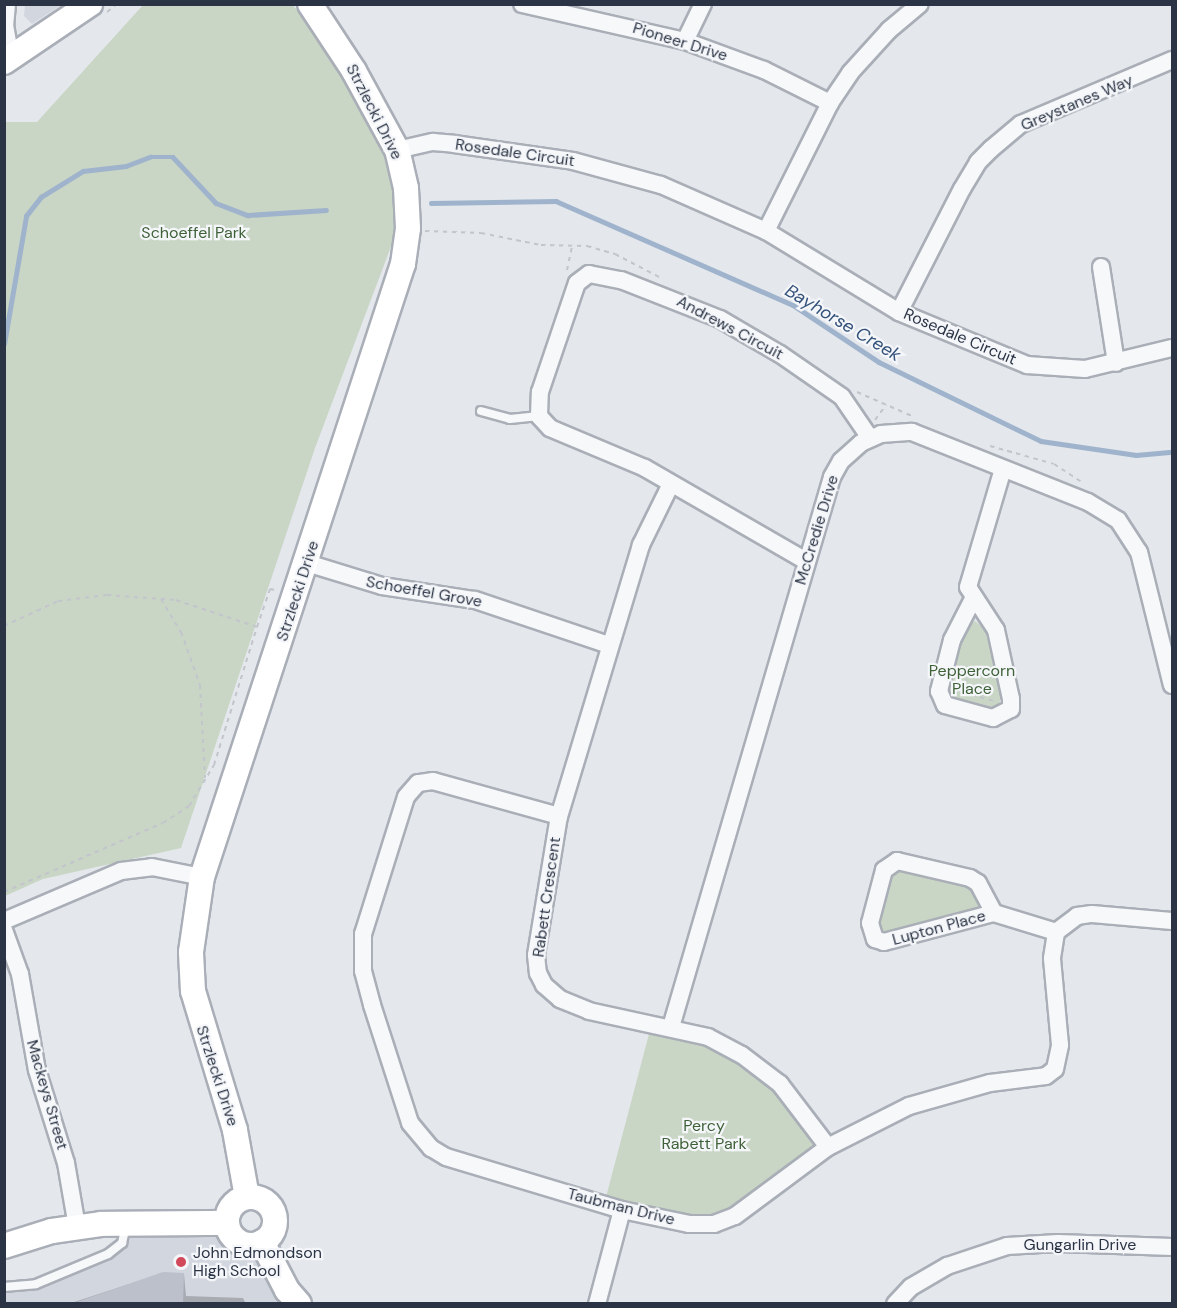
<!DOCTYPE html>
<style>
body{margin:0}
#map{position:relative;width:1177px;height:1308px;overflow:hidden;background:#e4e7ec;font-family:"DM Sans",sans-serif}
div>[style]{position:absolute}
.built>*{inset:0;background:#d2d6de}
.green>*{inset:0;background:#c9d6c5}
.shadow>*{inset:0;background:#0003}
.stream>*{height:4.5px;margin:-2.25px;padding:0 2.25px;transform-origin:2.25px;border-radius:2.25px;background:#9fb4cc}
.building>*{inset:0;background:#bbc0ca}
.path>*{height:2px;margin-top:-1px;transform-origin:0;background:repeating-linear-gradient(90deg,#c2c5cb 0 4.5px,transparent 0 9px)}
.roads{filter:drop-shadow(2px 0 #a9aeb7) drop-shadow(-2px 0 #a9aeb7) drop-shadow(0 2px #a9aeb7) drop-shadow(0 -2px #a9aeb7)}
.lane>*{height:8px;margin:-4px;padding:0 4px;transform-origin:4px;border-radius:4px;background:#f7f8fa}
.street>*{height:16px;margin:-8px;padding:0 8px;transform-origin:8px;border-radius:8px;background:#f7f8fa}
.secondary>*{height:24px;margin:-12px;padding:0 12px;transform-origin:12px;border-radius:12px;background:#fff}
.secondary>.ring{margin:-12px;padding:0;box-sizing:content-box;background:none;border:24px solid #fff;border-radius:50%}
.dots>*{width:16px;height:16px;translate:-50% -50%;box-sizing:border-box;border:3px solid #f4f6f9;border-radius:50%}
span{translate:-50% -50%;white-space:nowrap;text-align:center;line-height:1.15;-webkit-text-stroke:4.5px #f4f6f9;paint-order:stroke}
.street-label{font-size:16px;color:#2b3445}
.park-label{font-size:16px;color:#3f6138}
.poi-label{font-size:16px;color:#2b3445}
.left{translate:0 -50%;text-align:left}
.water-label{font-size:18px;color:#34527a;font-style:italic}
.frame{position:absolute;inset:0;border:6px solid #2b3445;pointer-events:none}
</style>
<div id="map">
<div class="built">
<div style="clip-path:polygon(25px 5px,25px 4px,61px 5px,32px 24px,24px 16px)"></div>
<div style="clip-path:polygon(229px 1232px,240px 1243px,256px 1245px,299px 1303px,5px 1303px,4px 1287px,15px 1288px,108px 1254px,125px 1233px)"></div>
</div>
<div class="green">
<div style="clip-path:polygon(143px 5px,293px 5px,351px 82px,396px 171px,401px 220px,315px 448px,181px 848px,43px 879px,5px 896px,4px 122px,37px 122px)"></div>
<div style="clip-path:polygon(975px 621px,988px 632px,1003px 693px,999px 704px,990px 710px,959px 705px,945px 693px,961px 631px)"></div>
<div style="clip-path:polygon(900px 865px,971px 885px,986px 911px,895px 937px,881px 932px,877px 919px,891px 869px)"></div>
<div style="clip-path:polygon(649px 1034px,704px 1044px,741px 1063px,768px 1085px,820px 1146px,738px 1206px,714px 1215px,672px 1215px,606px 1197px)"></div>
</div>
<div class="shadow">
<div style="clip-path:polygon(163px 1273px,184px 1274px,186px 1296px,243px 1298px,246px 1304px,68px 1304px)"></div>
</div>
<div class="stream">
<div style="left:431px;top:203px;width:125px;rotate:-0.9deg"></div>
<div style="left:556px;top:201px;width:259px;rotate:23.7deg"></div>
<div style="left:793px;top:305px;width:103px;rotate:33.5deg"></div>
<div style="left:879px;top:362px;width:180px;rotate:26deg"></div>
<div style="left:1041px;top:441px;width:96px;rotate:8.4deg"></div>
<div style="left:1136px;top:455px;width:36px;rotate:-5deg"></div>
<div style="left:4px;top:344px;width:130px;rotate:-80.2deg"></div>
<div style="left:26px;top:216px;width:24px;rotate:-52deg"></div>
<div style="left:41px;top:197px;width:49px;rotate:-31.8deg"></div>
<div style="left:83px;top:171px;width:43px;rotate:-6.6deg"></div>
<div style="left:126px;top:166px;width:26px;rotate:-21deg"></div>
<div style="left:150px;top:157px;width:23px"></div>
<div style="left:173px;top:157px;width:63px;rotate:46.9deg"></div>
<div style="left:216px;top:203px;width:34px;rotate:21deg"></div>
<div style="left:248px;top:215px;width:78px;rotate:-3.7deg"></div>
</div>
<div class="building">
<div style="clip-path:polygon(163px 1272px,184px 1273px,183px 1304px,71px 1304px)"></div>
</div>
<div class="path">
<div style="left:107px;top:12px;width:13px;rotate:-39deg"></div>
<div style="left:425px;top:231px;width:56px;rotate:2deg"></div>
<div style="left:481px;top:233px;width:61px;rotate:11.3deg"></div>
<div style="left:541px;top:245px;width:46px;rotate:1.2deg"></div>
<div style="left:587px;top:246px;width:29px;rotate:16deg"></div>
<div style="left:615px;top:254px;width:54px;rotate:27.5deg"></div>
<div style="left:567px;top:270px;width:24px;rotate:-78deg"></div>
<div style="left:857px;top:392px;width:60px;rotate:23.6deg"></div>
<div style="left:875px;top:420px;width:19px;rotate:-54deg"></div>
<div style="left:990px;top:446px;width:66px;rotate:15.7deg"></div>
<div style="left:1054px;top:464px;width:33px;rotate:33deg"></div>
<div style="left:161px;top:599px;width:39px;rotate:59deg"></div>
<div style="left:181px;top:632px;width:56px;rotate:70.3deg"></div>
<div style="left:200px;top:685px;width:93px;rotate:86.9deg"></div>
<div style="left:4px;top:626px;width:60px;rotate:-24.8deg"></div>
<div style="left:58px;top:601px;width:49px;rotate:-7deg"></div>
<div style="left:107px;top:595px;width:69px;rotate:4.1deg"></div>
<div style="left:176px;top:600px;width:85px;rotate:18.4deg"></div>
<div style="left:257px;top:627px;width:40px;rotate:-71.1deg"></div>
<div style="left:270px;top:589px;width:5px;rotate:11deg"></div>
<div style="left:962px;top:689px;width:11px;rotate:-63deg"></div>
<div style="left:954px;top:690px;width:41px;rotate:15.4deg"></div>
<div style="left:979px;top:694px;width:6px;rotate:-72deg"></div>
<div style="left:4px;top:892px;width:173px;rotate:-23.5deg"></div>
<div style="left:163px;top:823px;width:31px;rotate:-33deg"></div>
<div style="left:189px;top:806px;width:48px;rotate:-58.6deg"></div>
<div style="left:214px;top:765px;width:145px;rotate:-72.7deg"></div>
</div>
<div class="roads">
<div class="lane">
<div style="left:481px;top:411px;width:30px;rotate:15deg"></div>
<div style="left:510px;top:419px;width:29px;rotate:-6deg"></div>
<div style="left:4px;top:1287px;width:32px;rotate:-5deg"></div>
<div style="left:36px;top:1284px;width:78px;rotate:-22.6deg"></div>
<div style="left:108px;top:1254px;width:18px;rotate:-38deg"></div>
<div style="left:122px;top:1243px;width:17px;rotate:-77deg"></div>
</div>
<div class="street">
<div style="left:7px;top:4px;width:21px;rotate:95deg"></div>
<div style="left:5px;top:25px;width:34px;rotate:80deg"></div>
<div style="left:522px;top:4px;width:167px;rotate:12.8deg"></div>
<div style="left:685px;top:41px;width:84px;rotate:20.2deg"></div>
<div style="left:764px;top:70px;width:74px;rotate:26.6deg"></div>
<div style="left:685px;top:41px;width:41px;rotate:-64.1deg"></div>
<div style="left:397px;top:150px;width:37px;rotate:-13deg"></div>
<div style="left:433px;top:142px;width:21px;rotate:5deg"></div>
<div style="left:454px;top:144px;width:120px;rotate:8.1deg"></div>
<div style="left:573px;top:161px;width:91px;rotate:15.3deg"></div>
<div style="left:661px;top:185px;width:115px;rotate:23.7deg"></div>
<div style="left:766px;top:231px;width:156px;rotate:31.3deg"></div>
<div style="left:899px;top:312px;width:139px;rotate:22.5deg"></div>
<div style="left:1027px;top:365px;width:58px;rotate:3.9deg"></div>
<div style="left:1085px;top:369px;width:89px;rotate:-13.6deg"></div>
<div style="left:766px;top:231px;width:143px;rotate:-63.4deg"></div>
<div style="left:830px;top:103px;width:36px;rotate:-56deg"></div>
<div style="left:850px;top:73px;width:58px;rotate:-47.8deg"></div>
<div style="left:889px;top:30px;width:40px;rotate:-40deg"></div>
<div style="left:1101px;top:267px;width:97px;rotate:81.1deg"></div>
<div style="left:899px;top:312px;width:138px;rotate:-62.9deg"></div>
<div style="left:962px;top:189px;width:31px;rotate:-59deg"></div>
<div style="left:978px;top:162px;width:18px;rotate:-45deg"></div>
<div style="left:991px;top:149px;width:39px;rotate:-40deg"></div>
<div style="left:1021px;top:124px;width:164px;rotate:-23deg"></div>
<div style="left:670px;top:486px;width:66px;rotate:116.2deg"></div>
<div style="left:641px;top:545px;width:283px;rotate:106.8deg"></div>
<div style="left:559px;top:816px;width:141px;rotate:99.4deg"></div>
<div style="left:536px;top:955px;width:18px;rotate:84deg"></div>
<div style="left:538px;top:973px;width:13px;rotate:63deg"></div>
<div style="left:544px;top:985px;width:21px;rotate:41deg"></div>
<div style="left:560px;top:999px;width:31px;rotate:22deg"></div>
<div style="left:589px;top:1011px;width:122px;rotate:12.3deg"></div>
<div style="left:708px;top:1037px;width:38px;rotate:28deg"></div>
<div style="left:742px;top:1055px;width:48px;rotate:37.3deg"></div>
<div style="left:780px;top:1084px;width:79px;rotate:52.7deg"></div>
<div style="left:806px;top:561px;width:186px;rotate:-150deg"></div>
<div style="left:645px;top:468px;width:103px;rotate:-157.2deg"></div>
<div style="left:550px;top:428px;width:16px;rotate:-133deg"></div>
<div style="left:539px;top:416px;width:24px;rotate:-88deg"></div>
<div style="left:540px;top:392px;width:115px;rotate:-71.3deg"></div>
<div style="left:577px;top:283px;width:15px;rotate:-37deg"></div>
<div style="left:589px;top:274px;width:33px;rotate:11deg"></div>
<div style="left:621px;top:280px;width:106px;rotate:21.5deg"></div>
<div style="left:720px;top:319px;width:69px;rotate:30.3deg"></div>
<div style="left:780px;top:354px;width:75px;rotate:34.7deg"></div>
<div style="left:842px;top:397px;width:50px;rotate:55.7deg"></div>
<div style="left:307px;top:563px;width:78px;rotate:17deg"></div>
<div style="left:382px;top:586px;width:94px;rotate:8.6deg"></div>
<div style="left:475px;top:600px;width:141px;rotate:18.6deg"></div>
<div style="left:973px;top:599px;width:46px;rotate:117.1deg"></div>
<div style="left:952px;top:640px;width:53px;rotate:104.3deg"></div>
<div style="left:939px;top:691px;width:15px;rotate:67deg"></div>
<div style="left:945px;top:705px;width:50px;rotate:15.2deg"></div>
<div style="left:993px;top:718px;width:20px;rotate:-27deg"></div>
<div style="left:1011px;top:709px;width:10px;rotate:-90deg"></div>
<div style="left:1011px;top:699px;width:71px;rotate:-102.3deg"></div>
<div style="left:996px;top:630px;width:51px;rotate:-123.1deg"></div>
<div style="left:968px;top:587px;width:123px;rotate:-73.5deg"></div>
<div style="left:559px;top:816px;width:131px;rotate:-164.5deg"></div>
<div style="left:433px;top:781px;width:15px;rotate:172deg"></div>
<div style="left:418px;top:783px;width:18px;rotate:131deg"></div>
<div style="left:406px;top:797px;width:144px;rotate:107.4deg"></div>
<div style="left:363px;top:934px;width:37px;rotate:90deg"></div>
<div style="left:363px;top:971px;width:35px;rotate:75deg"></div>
<div style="left:372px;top:1005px;width:124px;rotate:72.1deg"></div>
<div style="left:410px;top:1123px;width:33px;rotate:50deg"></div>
<div style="left:431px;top:1148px;width:17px;rotate:31deg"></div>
<div style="left:446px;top:1157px;width:184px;rotate:16.8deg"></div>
<div style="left:622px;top:1210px;width:68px;rotate:11.8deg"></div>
<div style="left:689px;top:1224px;width:25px"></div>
<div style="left:714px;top:1224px;width:22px;rotate:-21deg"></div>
<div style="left:735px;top:1216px;width:116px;rotate:-36.6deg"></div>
<div style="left:828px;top:1147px;width:91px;rotate:-26.8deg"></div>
<div style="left:909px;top:1106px;width:84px;rotate:-15.9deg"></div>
<div style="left:990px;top:1083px;width:56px;rotate:-7.1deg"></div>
<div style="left:1046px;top:1076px;width:11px;rotate:-38deg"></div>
<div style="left:1055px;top:1069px;width:25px;rotate:-78deg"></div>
<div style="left:1060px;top:1045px;width:87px;rotate:-95.3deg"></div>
<div style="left:1052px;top:958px;width:26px;rotate:-81deg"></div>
<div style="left:1056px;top:932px;width:26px;rotate:-37deg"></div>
<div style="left:1077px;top:916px;width:15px;rotate:-8deg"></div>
<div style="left:1092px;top:914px;width:80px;rotate:5deg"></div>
<div style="left:994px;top:913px;width:34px;rotate:-118deg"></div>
<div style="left:978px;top:883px;width:9px;rotate:-148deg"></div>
<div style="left:970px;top:878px;width:75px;rotate:-166.9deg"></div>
<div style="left:897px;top:861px;width:16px;rotate:145deg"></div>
<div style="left:884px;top:870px;width:55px;rotate:104.8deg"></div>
<div style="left:870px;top:923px;width:17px;rotate:73deg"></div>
<div style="left:875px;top:939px;width:9px;rotate:18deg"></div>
<div style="left:884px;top:942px;width:114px;rotate:-14.8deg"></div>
<div style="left:994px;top:913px;width:65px;rotate:17deg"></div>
<div style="left:4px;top:921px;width:127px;rotate:-23.1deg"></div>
<div style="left:121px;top:871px;width:31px;rotate:-7deg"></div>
<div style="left:152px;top:867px;width:51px;rotate:11.3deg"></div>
<div style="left:4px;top:930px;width:47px;rotate:70deg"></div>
<div style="left:20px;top:974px;width:97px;rotate:80deg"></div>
<div style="left:37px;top:1070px;width:97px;rotate:72.7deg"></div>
<div style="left:66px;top:1163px;width:65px;rotate:80.2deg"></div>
<div style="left:671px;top:1027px;width:573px;rotate:-73.68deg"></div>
<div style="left:832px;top:477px;width:18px;rotate:-61deg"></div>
<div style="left:841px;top:461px;width:27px;rotate:-42deg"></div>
<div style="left:861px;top:443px;width:22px;rotate:-24deg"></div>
<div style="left:881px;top:434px;width:31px;rotate:-4deg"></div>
<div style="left:912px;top:432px;width:189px;rotate:21.7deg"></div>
<div style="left:1088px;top:502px;width:35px;rotate:31deg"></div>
<div style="left:1118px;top:520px;width:38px;rotate:57deg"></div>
<div style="left:1139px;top:552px;width:137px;rotate:76.1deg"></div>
<div style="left:597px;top:1304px;width:97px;rotate:-75.1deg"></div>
<div style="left:895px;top:1304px;width:23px;rotate:-47deg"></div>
<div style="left:911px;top:1287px;width:42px;rotate:-30.3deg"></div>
<div style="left:947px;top:1266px;width:63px;rotate:-18.4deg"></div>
<div style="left:1007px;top:1246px;width:51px;rotate:-3.4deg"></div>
<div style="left:1058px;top:1243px;width:114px;rotate:2deg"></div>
</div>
<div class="secondary">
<div style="left:4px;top:62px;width:104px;rotate:-34deg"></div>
<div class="ring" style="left:227px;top:1197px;width:24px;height:24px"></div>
<div style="left:247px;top:1197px;width:68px;rotate:-100.2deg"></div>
<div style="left:235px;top:1130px;width:145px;rotate:-106.8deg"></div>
<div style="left:193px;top:991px;width:39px;rotate:-93deg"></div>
<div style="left:191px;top:952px;width:76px;rotate:-81.7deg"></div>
<div style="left:202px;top:877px;width:645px;rotate:-71.85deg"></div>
<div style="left:403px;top:264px;width:36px;rotate:-82deg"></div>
<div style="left:408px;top:228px;width:40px;rotate:-92.9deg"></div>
<div style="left:406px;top:188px;width:39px;rotate:-103deg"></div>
<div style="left:397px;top:150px;width:90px;rotate:-118.6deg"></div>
<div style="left:354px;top:71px;width:80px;rotate:-123.3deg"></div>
<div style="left:262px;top:1242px;width:54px;rotate:62.5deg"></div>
<div style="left:287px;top:1290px;width:18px;rotate:49deg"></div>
<div style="left:4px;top:1246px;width:50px;rotate:-17.4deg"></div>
<div style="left:52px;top:1231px;width:49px;rotate:-8.1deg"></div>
<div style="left:101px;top:1224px;width:125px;rotate:-0.5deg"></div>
</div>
</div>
<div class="dots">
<div style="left:181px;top:1262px;background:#d1495b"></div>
</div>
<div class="street-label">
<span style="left:680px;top:42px;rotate:17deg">Pioneer Drive</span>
<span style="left:1077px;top:103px;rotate:-23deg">Greystanes Way</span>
<span style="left:374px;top:112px;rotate:63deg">Strzlecki Drive</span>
<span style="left:515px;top:153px;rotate:8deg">Rosedale Circuit</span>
<span style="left:730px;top:328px;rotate:28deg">Andrews Circuit</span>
<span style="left:960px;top:337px;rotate:23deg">Rosedale Circuit</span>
<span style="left:817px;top:530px;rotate:-73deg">McCredie Drive</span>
<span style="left:298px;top:591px;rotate:-72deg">Strzlecki Drive</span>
<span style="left:424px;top:592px;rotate:10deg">Schoeffel Grove</span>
<span style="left:547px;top:897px;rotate:-82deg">Rabett Crescent</span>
<span style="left:939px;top:928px;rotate:-15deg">Lupton Place</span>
<span style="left:217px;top:1076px;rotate:72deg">Strzlecki Drive</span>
<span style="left:47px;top:1095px;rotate:74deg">Mackeys Street</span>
<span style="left:621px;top:1207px;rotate:14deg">Taubman Drive</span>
<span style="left:1080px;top:1245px">Gungarlin Drive</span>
</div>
<div class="park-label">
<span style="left:194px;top:233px">Schoeffel Park</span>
<span style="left:972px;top:680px">Peppercorn<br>Place</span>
<span style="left:704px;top:1135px">Percy<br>Rabett Park</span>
</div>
<div class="poi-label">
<span class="left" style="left:193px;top:1262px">John Edmondson<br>High School</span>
</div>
<div class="water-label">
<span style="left:843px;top:323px;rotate:31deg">Bayhorse Creek</span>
</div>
<div class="frame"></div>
</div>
